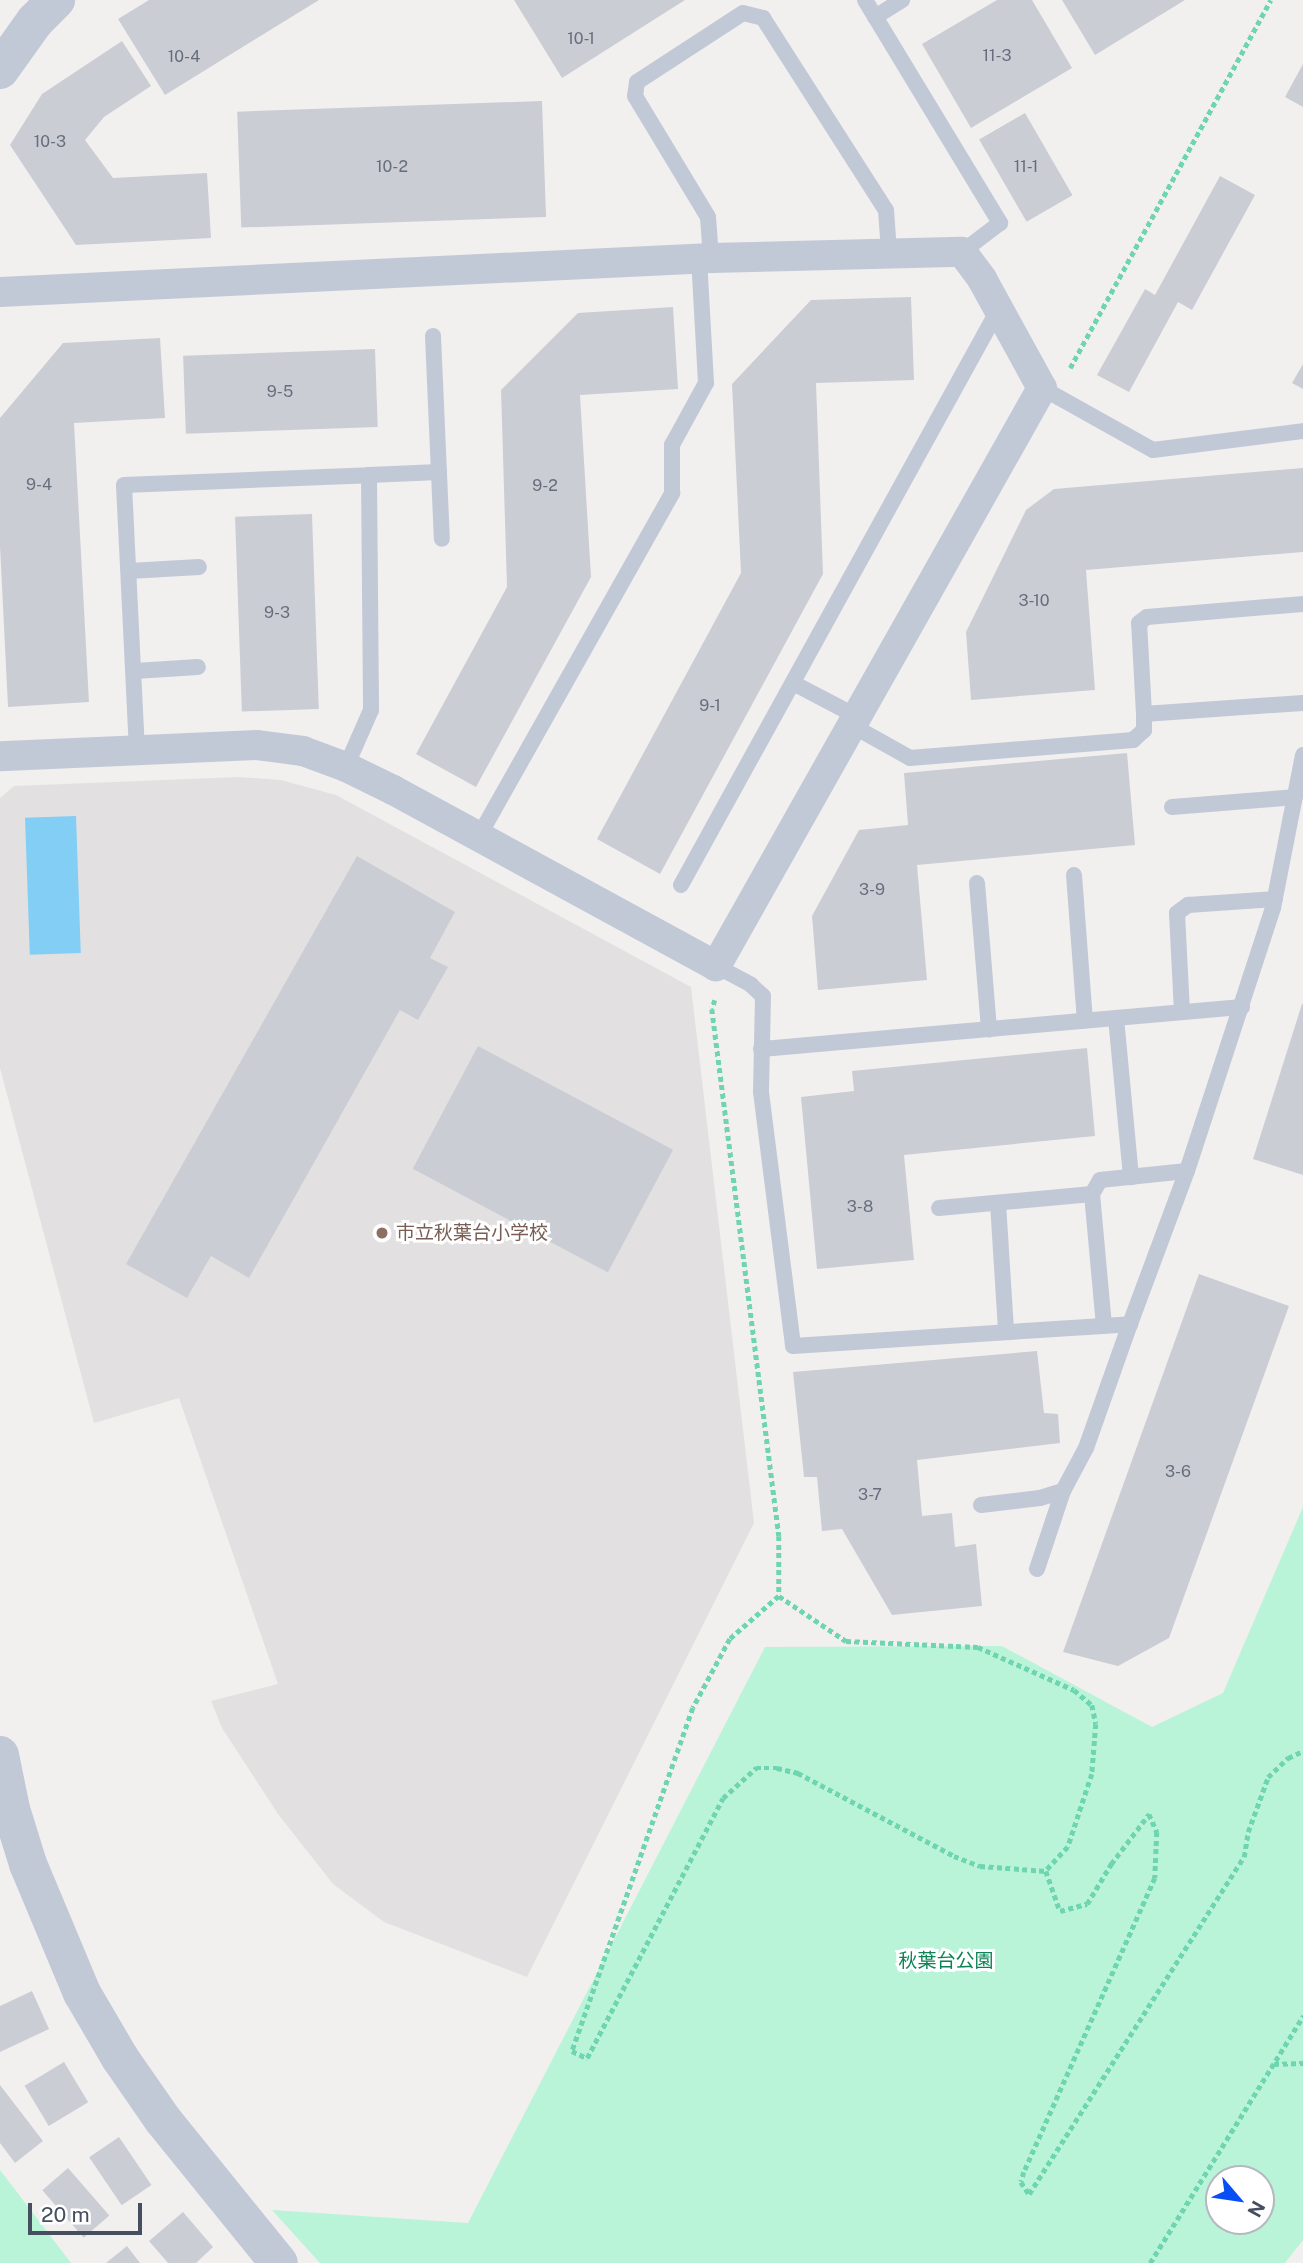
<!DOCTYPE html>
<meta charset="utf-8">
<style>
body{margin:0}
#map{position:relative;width:1303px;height:2263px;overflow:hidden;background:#f2efef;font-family:"Public Sans","Noto Sans JP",sans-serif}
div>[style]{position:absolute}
.education>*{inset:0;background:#e3e0e1}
.green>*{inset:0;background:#b9f4d8}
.water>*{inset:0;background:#82cef5;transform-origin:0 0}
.building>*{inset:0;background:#cbcdd5;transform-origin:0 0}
.path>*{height:4.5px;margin-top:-2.25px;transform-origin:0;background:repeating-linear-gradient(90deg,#6ed5b0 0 5px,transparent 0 8.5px)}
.service>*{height:16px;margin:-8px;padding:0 8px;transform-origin:8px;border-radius:8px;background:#c1c9d6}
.minor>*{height:30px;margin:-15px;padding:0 15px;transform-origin:15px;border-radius:15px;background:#c1c9d6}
.tertiary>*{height:38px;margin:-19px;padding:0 19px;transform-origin:19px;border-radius:19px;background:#c1c9d6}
.dots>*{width:19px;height:19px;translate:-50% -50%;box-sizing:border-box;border:4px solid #fff;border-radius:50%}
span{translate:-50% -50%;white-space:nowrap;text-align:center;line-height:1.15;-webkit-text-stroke:6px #fff;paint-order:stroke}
.number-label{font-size:16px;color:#666e7c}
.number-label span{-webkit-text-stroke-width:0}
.education-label{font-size:19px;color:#785e54}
.left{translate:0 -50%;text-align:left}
.park-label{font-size:19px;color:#0e8257}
.north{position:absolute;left:1205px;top:2165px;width:70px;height:70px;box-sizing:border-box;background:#fff;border:2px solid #b5b9bf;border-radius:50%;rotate:119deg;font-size:19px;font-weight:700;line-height:28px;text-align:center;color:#454f5f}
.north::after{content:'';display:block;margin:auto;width:24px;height:32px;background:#074ff4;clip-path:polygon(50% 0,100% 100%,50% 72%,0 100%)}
.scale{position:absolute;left:28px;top:2203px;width:114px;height:32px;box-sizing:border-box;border:4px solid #454f5f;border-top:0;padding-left:9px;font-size:21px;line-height:24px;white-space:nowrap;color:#454f5f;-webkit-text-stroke:5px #fff;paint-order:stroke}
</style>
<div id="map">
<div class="education">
<div style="clip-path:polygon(239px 777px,281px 780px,336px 795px,691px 987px,754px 1523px,527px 1977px,384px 1922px,333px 1884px,278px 1814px,222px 1728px,211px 1701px,278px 1684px,179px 1398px,94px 1423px,0 1068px,0 798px,14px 786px)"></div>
</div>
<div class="green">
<div style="clip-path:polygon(evenodd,1303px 1507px,1303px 2240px,1285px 2263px,320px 2263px,272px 2210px,468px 2223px,765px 1647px,1002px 1646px,1152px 1727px,1223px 1693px,1303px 1507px,1261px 2179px,1261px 2221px,1219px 2221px,1219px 2179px,1261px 2179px)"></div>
<div style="clip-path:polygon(0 2170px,71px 2263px,0 2263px)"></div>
</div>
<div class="water">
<div style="left:76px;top:816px;width:137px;height:51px;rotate:88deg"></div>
</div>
<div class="building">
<div style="clip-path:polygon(149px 0,319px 0,165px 95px,118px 19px)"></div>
<div style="clip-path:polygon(514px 0,685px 0,562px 78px)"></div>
<div style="clip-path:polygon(997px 0,1032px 0,1072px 68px,971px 128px,922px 44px)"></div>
<div style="clip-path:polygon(1062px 0,1185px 0,1095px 55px)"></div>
<div style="clip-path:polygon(122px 41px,151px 86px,104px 117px,85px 140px,113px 178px,207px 173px,211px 238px,76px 245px,10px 145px,42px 94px)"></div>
<div style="clip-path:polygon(1303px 64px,1303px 107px,1285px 97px)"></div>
<div style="left:542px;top:101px;width:116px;height:305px;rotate:88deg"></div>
<div style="left:1025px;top:113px;width:95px;height:53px;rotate:60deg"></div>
<div style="clip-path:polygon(1220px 176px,1255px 195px,1192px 310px,1178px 302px,1129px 392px,1097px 375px,1145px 289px,1155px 295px)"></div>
<div style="clip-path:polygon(911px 297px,914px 380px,816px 383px,823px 574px,660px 874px,597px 839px,741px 573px,732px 384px,811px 300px)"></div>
<div style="clip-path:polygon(673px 307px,678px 389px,580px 395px,591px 577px,476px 787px,416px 754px,507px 587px,501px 390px,578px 313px)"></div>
<div style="clip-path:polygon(160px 338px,165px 418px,74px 423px,89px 702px,8px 707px,0 546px,0 418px,63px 343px)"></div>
<div style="left:375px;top:349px;width:78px;height:192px;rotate:88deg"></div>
<div style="clip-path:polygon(1303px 364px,1303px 389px,1292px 383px)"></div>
<div style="clip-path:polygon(1303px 468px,1303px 552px,1086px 570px,1095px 690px,971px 700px,966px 632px,1026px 510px,1054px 489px)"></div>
<div style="left:312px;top:514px;width:195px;height:77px;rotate:88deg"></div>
<div style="clip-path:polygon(1127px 753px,1135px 845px,917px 865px,927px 980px,818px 990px,812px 916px,859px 830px,908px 825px,904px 773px)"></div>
<div style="clip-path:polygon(357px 856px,455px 912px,430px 958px,448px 967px,418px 1020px,400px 1010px,249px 1278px,211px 1256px,187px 1298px,126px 1264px)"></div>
<div style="clip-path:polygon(1302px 1004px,1303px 1004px,1303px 1175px,1253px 1159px)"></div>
<div style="left:478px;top:1046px;width:221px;height:139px;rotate:28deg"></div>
<div style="clip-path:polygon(1087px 1048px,1095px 1136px,904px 1155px,914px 1260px,817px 1269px,801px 1097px,854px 1091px,852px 1071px)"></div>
<div style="clip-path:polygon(1199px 1274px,1289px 1306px,1169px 1638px,1118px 1666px,1063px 1652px)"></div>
<div style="clip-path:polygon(1037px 1351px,1044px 1413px,1058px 1414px,1060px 1443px,917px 1460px,922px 1516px,952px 1513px,955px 1547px,976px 1544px,982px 1606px,892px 1615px,842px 1529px,822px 1531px,817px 1477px,804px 1477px,793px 1372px)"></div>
<div style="clip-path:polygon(32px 1991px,49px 2029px,0 2052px,0 2006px)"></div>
<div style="left:64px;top:2062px;width:47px;height:46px;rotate:59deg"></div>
<div style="clip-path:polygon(0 2085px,43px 2141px,15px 2163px,0 2143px)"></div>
<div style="left:119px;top:2137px;width:58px;height:36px;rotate:56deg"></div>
<div style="left:68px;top:2168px;width:63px;height:34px;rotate:49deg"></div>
<div style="clip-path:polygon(183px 2212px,213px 2247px,196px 2263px,168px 2263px,149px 2241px)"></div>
<div style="clip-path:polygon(127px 2246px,140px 2263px,106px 2263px)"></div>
</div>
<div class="path">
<div style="left:1070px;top:368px;width:419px;rotate:-61.4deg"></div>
<div style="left:715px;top:1000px;width:9px;rotate:108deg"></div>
<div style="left:712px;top:1009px;width:531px;rotate:82.75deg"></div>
<div style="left:779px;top:1536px;width:60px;rotate:90deg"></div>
<div style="left:779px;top:1596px;width:65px;rotate:138.7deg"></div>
<div style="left:730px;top:1639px;width:78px;rotate:118.2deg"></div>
<div style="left:693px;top:1708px;width:364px;rotate:109.4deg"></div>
<div style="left:572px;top:2051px;width:17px;rotate:25deg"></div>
<div style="left:587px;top:2058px;width:293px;rotate:-62.4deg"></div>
<div style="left:723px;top:1798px;width:45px;rotate:-42.3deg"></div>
<div style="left:756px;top:1768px;width:21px"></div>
<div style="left:777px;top:1768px;width:22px;rotate:13deg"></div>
<div style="left:798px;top:1773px;width:177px;rotate:28deg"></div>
<div style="left:954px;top:1856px;width:28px;rotate:21deg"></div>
<div style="left:980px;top:1866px;width:66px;rotate:4.3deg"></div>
<div style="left:1046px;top:1871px;width:42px;rotate:70.7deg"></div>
<div style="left:1060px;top:1911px;width:28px;rotate:-15deg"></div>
<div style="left:1087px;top:1904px;width:47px;rotate:-59deg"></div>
<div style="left:1111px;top:1864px;width:63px;rotate:-52.8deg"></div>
<div style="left:1149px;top:1814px;width:20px;rotate:66deg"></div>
<div style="left:1157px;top:1832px;width:46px;rotate:92.5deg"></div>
<div style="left:1155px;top:1878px;width:322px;rotate:114deg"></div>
<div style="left:1024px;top:2172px;width:10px;rotate:107deg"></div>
<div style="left:1021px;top:2182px;width:14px;rotate:56deg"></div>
<div style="left:1029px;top:2194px;width:400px;rotate:-57.5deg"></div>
<div style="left:1244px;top:1857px;width:25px;rotate:-81deg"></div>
<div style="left:1248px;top:1832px;width:59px;rotate:-70deg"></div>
<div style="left:1268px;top:1777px;width:28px;rotate:-44deg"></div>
<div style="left:1288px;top:1758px;width:17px;rotate:-25deg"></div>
<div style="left:779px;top:1596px;width:81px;rotate:33.9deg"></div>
<div style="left:846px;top:1641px;width:132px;rotate:2.6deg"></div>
<div style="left:978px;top:1647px;width:105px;rotate:24.1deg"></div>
<div style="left:1074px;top:1690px;width:23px;rotate:40deg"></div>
<div style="left:1092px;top:1705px;width:19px;rotate:78deg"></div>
<div style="left:1096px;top:1724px;width:50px;rotate:94.6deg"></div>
<div style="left:1092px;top:1774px;width:77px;rotate:108.2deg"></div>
<div style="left:1068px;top:1847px;width:33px;rotate:133deg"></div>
<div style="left:1274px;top:2064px;width:29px;rotate:-2deg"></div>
<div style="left:1150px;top:2263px;width:291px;rotate:-58.2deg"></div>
</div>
<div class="service">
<div style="left:865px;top:0;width:261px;rotate:58.8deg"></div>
<div style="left:1000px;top:223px;width:48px;rotate:142.7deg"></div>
<div style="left:875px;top:17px;width:32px;rotate:-32deg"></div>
<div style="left:711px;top:258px;width:41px;rotate:-94.2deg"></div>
<div style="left:708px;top:217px;width:141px;rotate:-121.1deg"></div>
<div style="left:635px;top:96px;width:14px;rotate:-82deg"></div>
<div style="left:637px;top:82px;width:126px;rotate:-33.1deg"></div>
<div style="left:743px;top:13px;width:21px;rotate:14deg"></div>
<div style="left:763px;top:18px;width:228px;rotate:57.4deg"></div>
<div style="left:886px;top:210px;width:42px;rotate:85.9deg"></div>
<div style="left:433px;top:336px;width:203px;rotate:87.5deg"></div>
<div style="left:1042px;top:388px;width:127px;rotate:29.2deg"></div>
<div style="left:1153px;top:450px;width:151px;rotate:-7.2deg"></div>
<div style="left:369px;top:475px;width:70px;rotate:-2.5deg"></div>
<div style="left:129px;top:571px;width:70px;rotate:-3.3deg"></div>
<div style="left:135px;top:671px;width:63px;rotate:-3.6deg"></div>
<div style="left:793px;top:683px;width:73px;rotate:27.6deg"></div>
<div style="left:1144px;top:714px;width:91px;rotate:-93.1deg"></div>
<div style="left:1139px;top:623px;width:10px;rotate:-37deg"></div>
<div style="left:1147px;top:617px;width:157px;rotate:-4.8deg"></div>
<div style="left:853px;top:726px;width:65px;rotate:29.3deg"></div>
<div style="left:910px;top:758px;width:224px;rotate:-4.6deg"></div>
<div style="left:1133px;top:740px;width:15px;rotate:-42deg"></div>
<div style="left:1144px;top:730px;width:16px;rotate:-90deg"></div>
<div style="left:1144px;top:714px;width:159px;rotate:-4deg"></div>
<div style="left:137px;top:751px;width:266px;rotate:-92.8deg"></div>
<div style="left:124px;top:485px;width:245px;rotate:-2.3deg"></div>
<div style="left:369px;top:475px;width:235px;rotate:89.5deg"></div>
<div style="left:371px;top:710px;width:62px;rotate:113.7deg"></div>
<div style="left:1172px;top:807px;width:123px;rotate:-4.6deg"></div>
<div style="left:479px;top:836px;width:394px;rotate:-60.6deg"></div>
<div style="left:672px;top:493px;width:48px;rotate:-90deg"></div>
<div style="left:672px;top:445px;width:71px;rotate:-61.3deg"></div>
<div style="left:706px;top:383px;width:124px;rotate:-93.2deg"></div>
<div style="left:1074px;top:875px;width:146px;rotate:85.7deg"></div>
<div style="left:977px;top:883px;width:147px;rotate:85.3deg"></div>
<div style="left:681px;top:885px;width:657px;rotate:-61.13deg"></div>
<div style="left:716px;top:966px;width:40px;rotate:28deg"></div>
<div style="left:751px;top:985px;width:16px;rotate:43deg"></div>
<div style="left:763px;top:996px;width:96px;rotate:91.2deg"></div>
<div style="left:761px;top:1092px;width:256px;rotate:82.8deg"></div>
<div style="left:793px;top:1346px;width:338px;rotate:-3.7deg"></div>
<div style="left:1130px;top:1324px;width:163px;rotate:-69.6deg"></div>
<div style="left:1187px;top:1171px;width:277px;rotate:-71.9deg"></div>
<div style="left:1273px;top:908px;width:156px;rotate:-78.9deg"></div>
<div style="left:1182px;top:1012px;width:99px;rotate:-92.9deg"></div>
<div style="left:1177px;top:913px;width:14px;rotate:-36deg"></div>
<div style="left:1188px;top:905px;width:87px;rotate:-3.9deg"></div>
<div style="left:1116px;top:1018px;width:160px;rotate:84.6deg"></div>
<div style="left:761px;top:1049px;width:483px;rotate:-5deg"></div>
<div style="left:1092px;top:1194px;width:16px;rotate:-60deg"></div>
<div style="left:1100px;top:1180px;width:87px;rotate:-5.9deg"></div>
<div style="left:998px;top:1203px;width:128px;rotate:86.4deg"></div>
<div style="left:939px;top:1208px;width:154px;rotate:-5.2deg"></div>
<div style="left:1092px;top:1194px;width:132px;rotate:84.8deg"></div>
<div style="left:981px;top:1505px;width:59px;rotate:-6.8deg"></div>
<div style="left:1040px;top:1498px;width:24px;rotate:-17deg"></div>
<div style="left:1063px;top:1491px;width:49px;rotate:-61.9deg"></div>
<div style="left:1086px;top:1448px;width:132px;rotate:-70.5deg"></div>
<div style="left:1037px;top:1569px;width:82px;rotate:-71.6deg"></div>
</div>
<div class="minor">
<div style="left:0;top:292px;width:712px;rotate:-2.74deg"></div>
<div style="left:711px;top:258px;width:251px;rotate:-1.4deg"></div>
<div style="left:962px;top:252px;width:34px;rotate:53deg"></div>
<div style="left:982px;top:279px;width:124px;rotate:61.2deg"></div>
<div style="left:1042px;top:388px;width:664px;rotate:119.42deg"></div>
<div style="left:716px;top:966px;width:368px;rotate:-151.4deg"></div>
<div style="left:393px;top:790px;width:52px;rotate:-153.9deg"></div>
<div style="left:346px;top:767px;width:46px;rotate:-159.6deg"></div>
<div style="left:303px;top:751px;width:46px;rotate:-172.6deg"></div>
<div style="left:257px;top:745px;width:257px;rotate:177.5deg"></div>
</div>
<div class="tertiary">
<div style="left:0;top:70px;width:60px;rotate:-54.5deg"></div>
<div style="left:35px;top:21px;width:30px;rotate:-45deg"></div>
<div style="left:0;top:1755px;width:55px;rotate:78.5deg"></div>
<div style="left:11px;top:1809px;width:58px;rotate:72.8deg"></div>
<div style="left:28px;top:1864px;width:140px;rotate:67.3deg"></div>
<div style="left:82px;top:1993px;width:75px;rotate:59.7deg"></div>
<div style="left:120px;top:2058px;width:75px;rotate:55.3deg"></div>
<div style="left:163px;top:2120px;width:184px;rotate:51deg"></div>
</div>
<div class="dots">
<div style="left:382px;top:1233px;background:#8d6e63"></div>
</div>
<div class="number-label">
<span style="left:581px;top:39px">10-1</span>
<span style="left:997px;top:56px">11-3</span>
<span style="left:184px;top:57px">10-4</span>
<span style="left:50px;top:142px">10-3</span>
<span style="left:392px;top:167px">10-2</span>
<span style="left:1026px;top:167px">11-1</span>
<span style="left:280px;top:392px">9-5</span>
<span style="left:39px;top:485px">9-4</span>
<span style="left:545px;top:486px">9-2</span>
<span style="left:1034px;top:601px">3-10</span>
<span style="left:277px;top:613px">9-3</span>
<span style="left:710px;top:706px">9-1</span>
<span style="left:872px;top:890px">3-9</span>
<span style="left:860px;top:1207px">3-8</span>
<span style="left:1178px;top:1472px">3-6</span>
<span style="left:870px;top:1495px">3-7</span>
</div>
<div class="education-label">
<span class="left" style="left:396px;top:1233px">市立秋葉台小学校</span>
</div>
<div class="park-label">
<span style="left:946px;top:1961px">秋葉台公園</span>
</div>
<div class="north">N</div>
<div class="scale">20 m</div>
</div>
